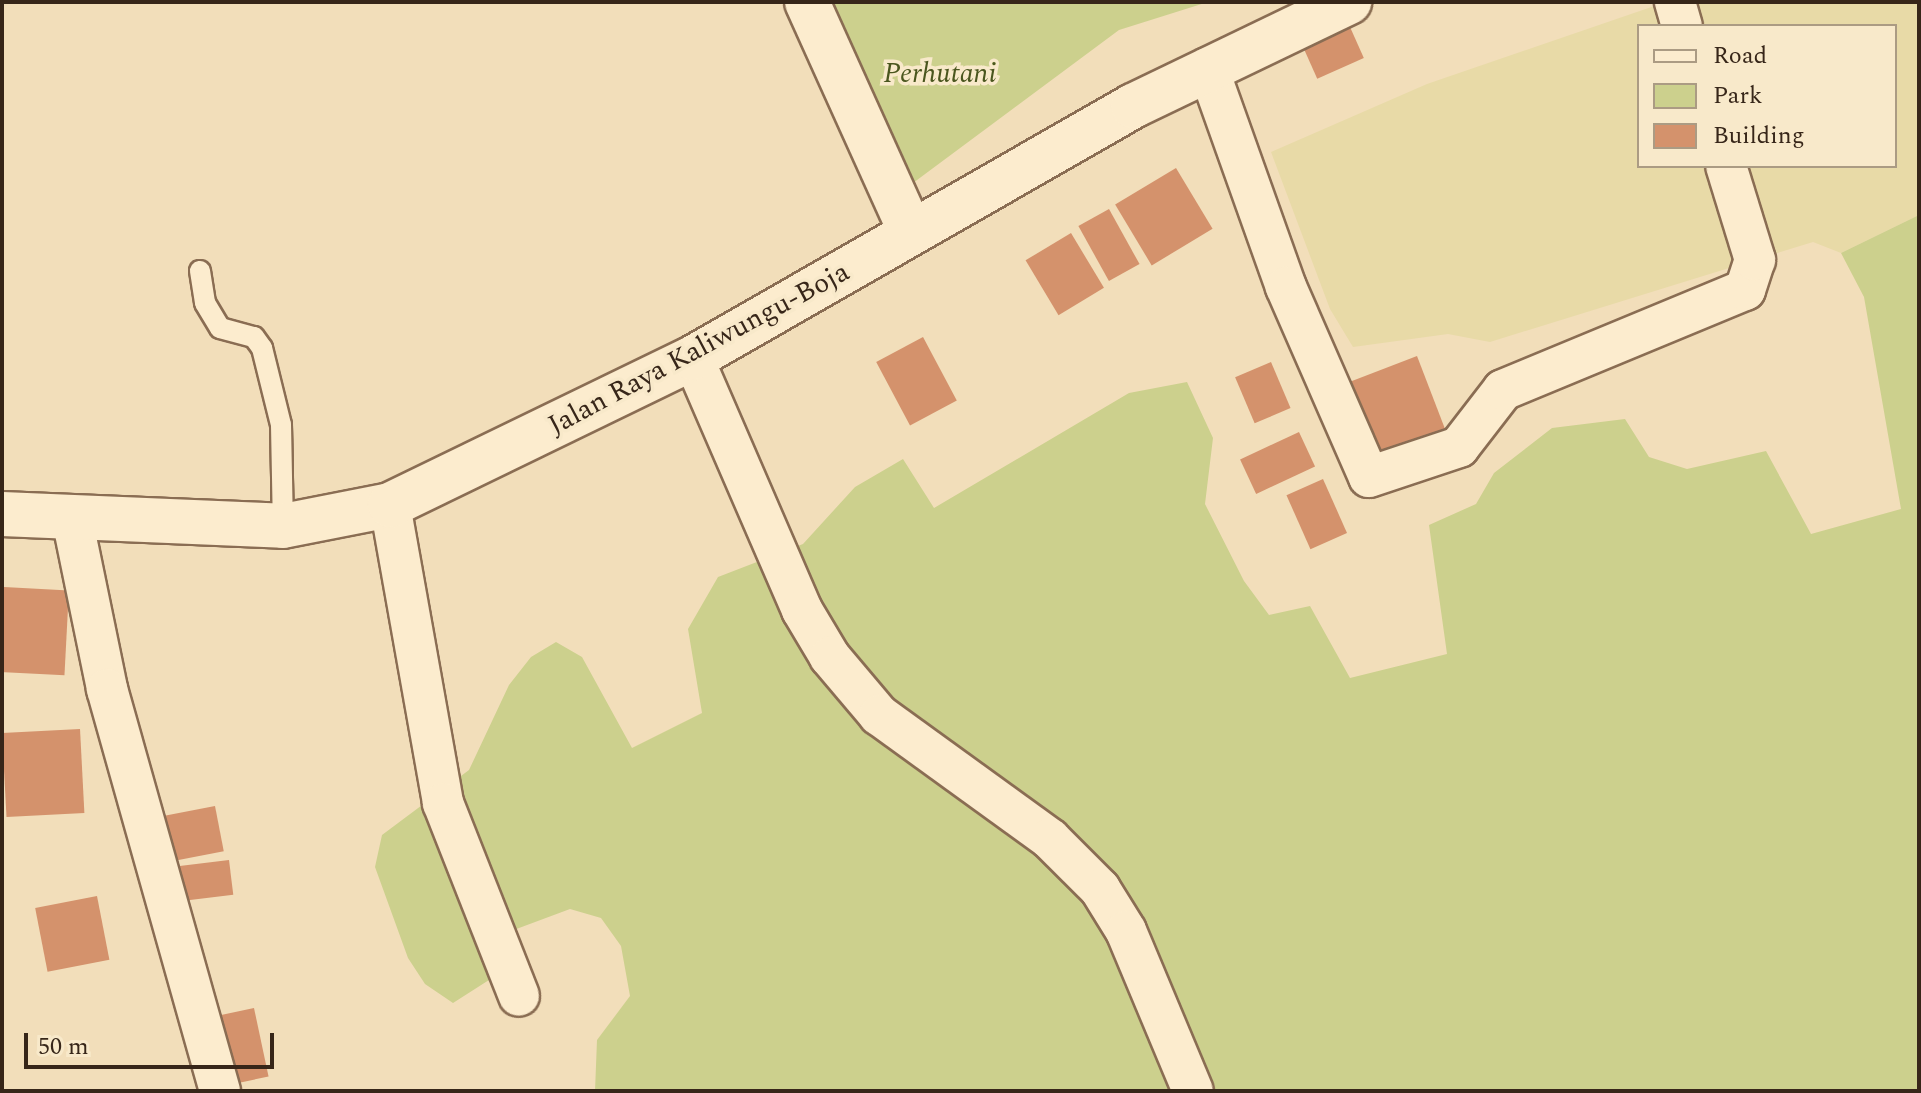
<!DOCTYPE html>
<style>
body{margin:0}
#map{position:relative;width:1921px;height:1093px;overflow:hidden;background:#f2deba;font-family:Spectral,serif}
div>[style]{position:absolute}
.farmland>*{inset:0;background:#e8daa7}
.green>*{inset:0;background:#ccd08d}
.building>*{inset:0;background:#d4926c;transform-origin:0 0}
.roads{filter:drop-shadow(2px 0 #8a6d53) drop-shadow(-2px 0 #8a6d53) drop-shadow(0 2px #8a6d53) drop-shadow(0 -2px #8a6d53)}
.service>*{height:20px;margin:-10px;padding:0 10px;transform-origin:10px;border-radius:10px;background:#fcecce}
.minor>*{height:40px;margin:-20px;padding:0 20px;transform-origin:20px;border-radius:20px;background:#fcecce}
.tertiary>*{height:44px;margin:-22px;padding:0 22px;transform-origin:22px;border-radius:22px;background:#fcecce}
.secondary>*{height:44px;margin:-22px;padding:0 22px;transform-origin:22px;border-radius:22px;background:#fcecce}
span{translate:-50% -50%;white-space:nowrap;text-align:center;line-height:1.15;-webkit-text-stroke:7px #f8e9ca;paint-order:stroke}
.park-label{font-size:28px;color:#4a561e;font-style:italic}
.street-label{font-size:28px;color:#372619}
.frame{position:absolute;inset:0;border:4px solid #372619;pointer-events:none}
.legend{position:absolute;left:1637px;top:24px;width:260px;height:144px;box-sizing:border-box;background:#f8e9ca;border:2px solid #ab9b83;margin:0;padding:10px 14px;list-style:none;font-size:24px;color:#372619}
.legend li{display:flex;align-items:center;gap:16px;height:40px}
.legend b{width:40px;border:2px solid #ab9b83}
.scale{position:absolute;left:24px;top:1033px;width:250px;height:36px;box-sizing:border-box;border:4px solid #372619;border-top:0;padding-left:10px;font-size:24px;line-height:28px;white-space:nowrap;color:#372619;-webkit-text-stroke:6px #f8e9ca;paint-order:stroke}
</style>
<div id="map">
<div class="farmland">
<div style="clip-path:polygon(evenodd,1666px 2px,1919px 2px,1919px 215px,1841px 253px,1813px 242px,1490px 342px,1448px 334px,1353px 347px,1330px 309px,1271px 152px,1427px 84px,1666px 2px,1639px 26px,1895px 26px,1895px 166px,1639px 166px,1639px 26px)"></div>
</div>
<div class="green">
<div style="clip-path:polygon(826px 2px,1208px 2px,1119px 30px,913px 183px)"></div>
<div style="clip-path:polygon(1919px 215px,1919px 1091px,595px 1091px,597px 1040px,630px 996px,621px 946px,601px 918px,570px 909px,511px 931px,489px 980px,453px 1003px,425px 984px,408px 958px,375px 867px,382px 835px,469px 770px,509px 685px,531px 657px,556px 642px,582px 657px,632px 748px,702px 713px,688px 629px,718px 577px,803px 544px,855px 487px,903px 459px,934px 508px,1129px 393px,1187px 382px,1213px 438px,1205px 504px,1244px 581px,1269px 615px,1310px 606px,1350px 678px,1447px 654px,1429px 525px,1476px 504px,1494px 473px,1552px 428px,1625px 419px,1649px 457px,1687px 469px,1766px 451px,1811px 534px,1901px 509px,1864px 297px,1841px 253px)"></div>
</div>
<div class="building">
<div style="left:1350px;top:27px;width:34px;height:51px;rotate:66deg"></div>
<div style="left:1176px;top:168px;width:71px;height:71px;rotate:59deg"></div>
<div style="left:1109px;top:209px;width:63px;height:35px;rotate:61deg"></div>
<div style="left:1071px;top:233px;width:64px;height:53px;rotate:59deg"></div>
<div style="left:923px;top:337px;width:72px;height:53px;rotate:62deg"></div>
<div style="left:1417px;top:356px;width:82px;height:78px;rotate:69deg"></div>
<div style="left:1271px;top:362px;width:50px;height:39px;rotate:67deg"></div>
<div style="left:1299px;top:432px;width:38px;height:65px;rotate:65deg"></div>
<div style="left:1323px;top:479px;width:59px;height:40px;rotate:66deg"></div>
<div style="left:4px;top:587px;width:65px;height:85px;rotate:3deg"></div>
<div style="left:80px;top:729px;width:84px;height:78px;rotate:87deg"></div>
<div style="left:215px;top:806px;width:46px;height:58px;rotate:79deg"></div>
<div style="left:229px;top:860px;width:35px;height:58px;rotate:83deg"></div>
<div style="left:97px;top:896px;width:65px;height:63px;rotate:79deg"></div>
<div style="left:254px;top:1008px;width:70px;height:48px;rotate:78deg"></div>
</div>
<div class="roads">
<div class="service">
<div style="left:200px;top:271px;width:32px;rotate:81deg"></div>
<div style="left:205px;top:303px;width:29px;rotate:59deg"></div>
<div style="left:220px;top:328px;width:35px;rotate:15deg"></div>
<div style="left:254px;top:337px;width:14px;rotate:54deg"></div>
<div style="left:262px;top:348px;width:79px;rotate:76.1deg"></div>
<div style="left:281px;top:425px;width:101px;rotate:88.9deg"></div>
</div>
<div class="minor">
<div style="left:1675px;top:2px;width:25px;rotate:74deg"></div>
<div style="left:1208px;top:68px;width:232px;rotate:70.4deg"></div>
<div style="left:1286px;top:287px;width:207px;rotate:66.4deg"></div>
<div style="left:1369px;top:477px;width:95px;rotate:-18.4deg"></div>
<div style="left:1459px;top:447px;width:72px;rotate:-52.3deg"></div>
<div style="left:1503px;top:390px;width:262px;rotate:-22.5deg"></div>
<div style="left:1745px;top:290px;width:32px;rotate:-72deg"></div>
<div style="left:1755px;top:260px;width:98px;rotate:-107.1deg"></div>
<div style="left:693px;top:358px;width:275px;rotate:66.6deg"></div>
<div style="left:802px;top:610px;width:55px;rotate:59.2deg"></div>
<div style="left:830px;top:657px;width:76px;rotate:49.8deg"></div>
<div style="left:879px;top:715px;width:211px;rotate:35.9deg"></div>
<div style="left:1050px;top:839px;width:71px;rotate:45deg"></div>
<div style="left:1100px;top:889px;width:49px;rotate:58.2deg"></div>
<div style="left:1126px;top:931px;width:173px;rotate:67.3deg"></div>
<div style="left:390px;top:505px;width:303px;rotate:79.9deg"></div>
<div style="left:443px;top:803px;width:207px;rotate:68.5deg"></div>
<div style="left:72px;top:518px;width:175px;rotate:78.4deg"></div>
<div style="left:107px;top:689px;width:418px;rotate:74.3deg"></div>
</div>
<div class="tertiary">
<div style="left:807px;top:2px;width:252px;rotate:65.7deg"></div>
</div>
<div class="secondary">
<div style="left:2px;top:514px;width:281px;rotate:2.4deg"></div>
<div style="left:283px;top:526px;width:109px;rotate:-11.1deg"></div>
<div style="left:390px;top:505px;width:337px;rotate:-25.9deg"></div>
<div style="left:693px;top:358px;width:507px;rotate:-29.8deg"></div>
<div style="left:1133px;top:106px;width:240px;rotate:-25.7deg"></div>
</div>
</div>
<div class="park-label">
<span style="left:940px;top:74px">Perhutani</span>
</div>
<div class="street-label">
<span style="left:699px;top:349px;rotate:-28deg">Jalan Raya Kaliwungu-Boja</span>
</div>
<div class="frame"></div>
<ul class="legend">
<li><b style="height:10px;background:#fcecce"></b>Road</li>
<li><b style="height:22px;background:#ccd08d"></b>Park</li>
<li><b style="height:22px;background:#d4926c"></b>Building</li>
</ul>
<div class="scale">50 m</div>
</div>
